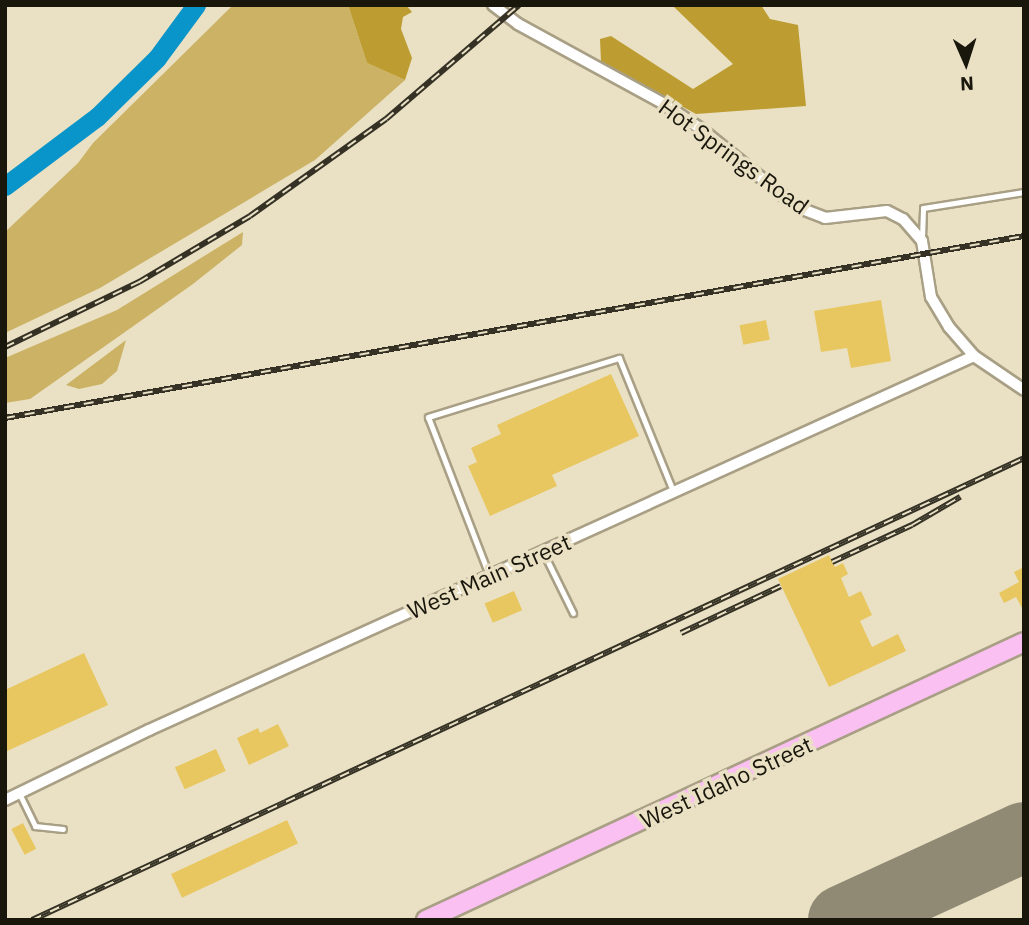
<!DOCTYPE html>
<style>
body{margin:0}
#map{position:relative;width:1029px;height:925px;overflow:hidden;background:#eae1c5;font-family:"IBM Plex Sans",sans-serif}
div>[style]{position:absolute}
.green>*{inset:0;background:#ccb265}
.forest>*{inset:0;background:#bd9d31}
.river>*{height:19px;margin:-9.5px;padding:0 9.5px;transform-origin:9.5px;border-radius:9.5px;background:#0995c9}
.runway>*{height:70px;margin:-35px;padding:0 35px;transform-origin:35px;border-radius:35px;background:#908a75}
.building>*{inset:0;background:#e8c760;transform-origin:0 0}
.roads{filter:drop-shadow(2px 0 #a89f85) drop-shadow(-2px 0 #a89f85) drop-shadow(0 2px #a89f85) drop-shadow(0 -2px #a89f85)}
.service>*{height:5px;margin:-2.5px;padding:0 2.5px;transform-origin:2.5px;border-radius:2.5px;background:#fff}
.minor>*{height:10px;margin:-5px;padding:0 5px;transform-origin:5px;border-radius:5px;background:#fff}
.primary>*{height:18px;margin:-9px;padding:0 9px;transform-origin:9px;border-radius:9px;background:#fac0f1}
.rail>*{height:6px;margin-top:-3px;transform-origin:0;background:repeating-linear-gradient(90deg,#eae1c5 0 10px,#353225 0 20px);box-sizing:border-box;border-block:2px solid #353225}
span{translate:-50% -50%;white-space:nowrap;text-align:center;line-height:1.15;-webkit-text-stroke:7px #eae1c5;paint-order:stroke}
.street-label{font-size:23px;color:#19160c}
.frame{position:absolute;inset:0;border:7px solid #19160c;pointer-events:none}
.north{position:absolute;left:931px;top:28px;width:70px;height:70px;-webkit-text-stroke:5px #eae1c5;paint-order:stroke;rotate:177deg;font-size:19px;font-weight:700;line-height:28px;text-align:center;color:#19160c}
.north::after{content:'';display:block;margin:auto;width:24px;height:32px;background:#19160c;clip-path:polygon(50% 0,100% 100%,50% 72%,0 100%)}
</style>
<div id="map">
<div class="green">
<div style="clip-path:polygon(233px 5px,348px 5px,367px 63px,405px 80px,315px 160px,100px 288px,5px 333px,5px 232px,78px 163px,93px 143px)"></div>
<div style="clip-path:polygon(243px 232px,242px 245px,193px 284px,30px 399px,5px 403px,5px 358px,117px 310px)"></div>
<div style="clip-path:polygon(126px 340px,117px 371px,102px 384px,79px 389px,66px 385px)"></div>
</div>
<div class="forest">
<div style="clip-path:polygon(348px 5px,406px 5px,412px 12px,403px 17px,401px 29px,412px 58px,405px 80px,367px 63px)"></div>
<div style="clip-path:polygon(676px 5px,761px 5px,770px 19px,798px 25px,806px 106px,696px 114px,601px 62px,600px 39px,611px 36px,693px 89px,733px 64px,674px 7px)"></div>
</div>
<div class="river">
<div style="left:5px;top:186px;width:115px;rotate:-36.9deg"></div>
<div style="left:97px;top:117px;width:84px;rotate:-44.5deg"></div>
<div style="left:157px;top:58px;width:66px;rotate:-53.7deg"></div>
</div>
<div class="runway">
<div style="left:843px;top:920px;width:199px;rotate:-24.6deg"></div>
</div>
<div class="building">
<div style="clip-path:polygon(881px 300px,891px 361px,851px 368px,847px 348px,821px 352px,814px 311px)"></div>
<div style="left:766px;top:320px;width:20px;height:27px;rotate:79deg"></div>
<div style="clip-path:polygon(611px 374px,639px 436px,552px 475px,557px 486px,490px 516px,468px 466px,477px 462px,471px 448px,501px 434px,497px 425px)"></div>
<div style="clip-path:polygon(829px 555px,835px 567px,843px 563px,848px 574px,841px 578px,849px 597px,861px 591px,872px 615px,860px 621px,872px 647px,898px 634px,906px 651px,829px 687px,778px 579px)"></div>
<div style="clip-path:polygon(1024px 567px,1024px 612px,1016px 597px,1004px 603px,999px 593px,1019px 582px,1014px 572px)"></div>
<div style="left:514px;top:591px;width:21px;height:32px;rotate:67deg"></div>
<div style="clip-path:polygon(84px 653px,108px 705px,5px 752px,5px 690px)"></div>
<div style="clip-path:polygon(278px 724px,289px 746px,249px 765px,237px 738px,258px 728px,260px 733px)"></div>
<div style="left:216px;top:749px;width:24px;height:45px;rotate:66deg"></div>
<div style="left:287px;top:820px;width:26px;height:128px;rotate:65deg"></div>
<div style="left:23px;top:823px;width:29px;height:13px;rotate:63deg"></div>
</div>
<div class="roads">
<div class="service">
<div style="left:922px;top:238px;width:30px;rotate:-88deg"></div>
<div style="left:923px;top:208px;width:102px;rotate:-9deg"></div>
<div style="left:543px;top:552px;width:68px;rotate:63.8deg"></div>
<div style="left:489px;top:575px;width:169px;rotate:-111.1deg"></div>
<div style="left:428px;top:417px;width:200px;rotate:-17.2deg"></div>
<div style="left:619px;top:358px;width:144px;rotate:67.9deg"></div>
<div style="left:19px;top:793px;width:37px;rotate:64deg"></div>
<div style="left:35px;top:826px;width:28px;rotate:6deg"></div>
</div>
<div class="minor">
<div style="left:493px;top:5px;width:31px;rotate:37deg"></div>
<div style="left:518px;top:24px;width:166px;rotate:28.7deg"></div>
<div style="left:664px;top:104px;width:45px;rotate:34deg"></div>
<div style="left:701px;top:129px;width:124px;rotate:39.1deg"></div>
<div style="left:797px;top:207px;width:30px;rotate:21deg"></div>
<div style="left:825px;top:218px;width:62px;rotate:-6.4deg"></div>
<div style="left:887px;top:211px;width:18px;rotate:27deg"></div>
<div style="left:903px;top:219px;width:29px;rotate:49deg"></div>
<div style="left:922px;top:241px;width:57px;rotate:80.9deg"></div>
<div style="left:931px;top:297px;width:35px;rotate:59deg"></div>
<div style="left:949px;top:327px;width:38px;rotate:49deg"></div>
<div style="left:974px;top:356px;width:60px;rotate:34.2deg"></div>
<div style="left:5px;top:800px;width:160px;rotate:-25.9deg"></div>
<div style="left:149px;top:730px;width:906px;rotate:-24.39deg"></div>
</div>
<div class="primary">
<div style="left:426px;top:920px;width:659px;rotate:-24.93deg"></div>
</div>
</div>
<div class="rail">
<div style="left:5px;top:347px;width:149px;rotate:-25.9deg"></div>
<div style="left:139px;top:282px;width:129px;rotate:-30.7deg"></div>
<div style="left:250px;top:216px;width:167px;rotate:-35.5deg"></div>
<div style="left:386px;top:119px;width:175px;rotate:-40.6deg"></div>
<div style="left:5px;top:418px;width:1035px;rotate:-10.13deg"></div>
<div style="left:832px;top:562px;width:88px;rotate:-24.8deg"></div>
<div style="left:912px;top:525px;width:56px;rotate:-30.3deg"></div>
<div style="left:681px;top:633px;width:110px;rotate:-25.2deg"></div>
<div style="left:32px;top:920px;width:1094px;rotate:-24.97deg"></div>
</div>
<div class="street-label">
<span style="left:734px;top:156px;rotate:36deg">Hot Springs Road</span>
<span style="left:489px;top:576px;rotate:-24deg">West Main Street</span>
<span style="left:726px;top:782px;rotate:-25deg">West Idaho Street</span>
</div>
<div class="frame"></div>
<div class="north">N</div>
</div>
